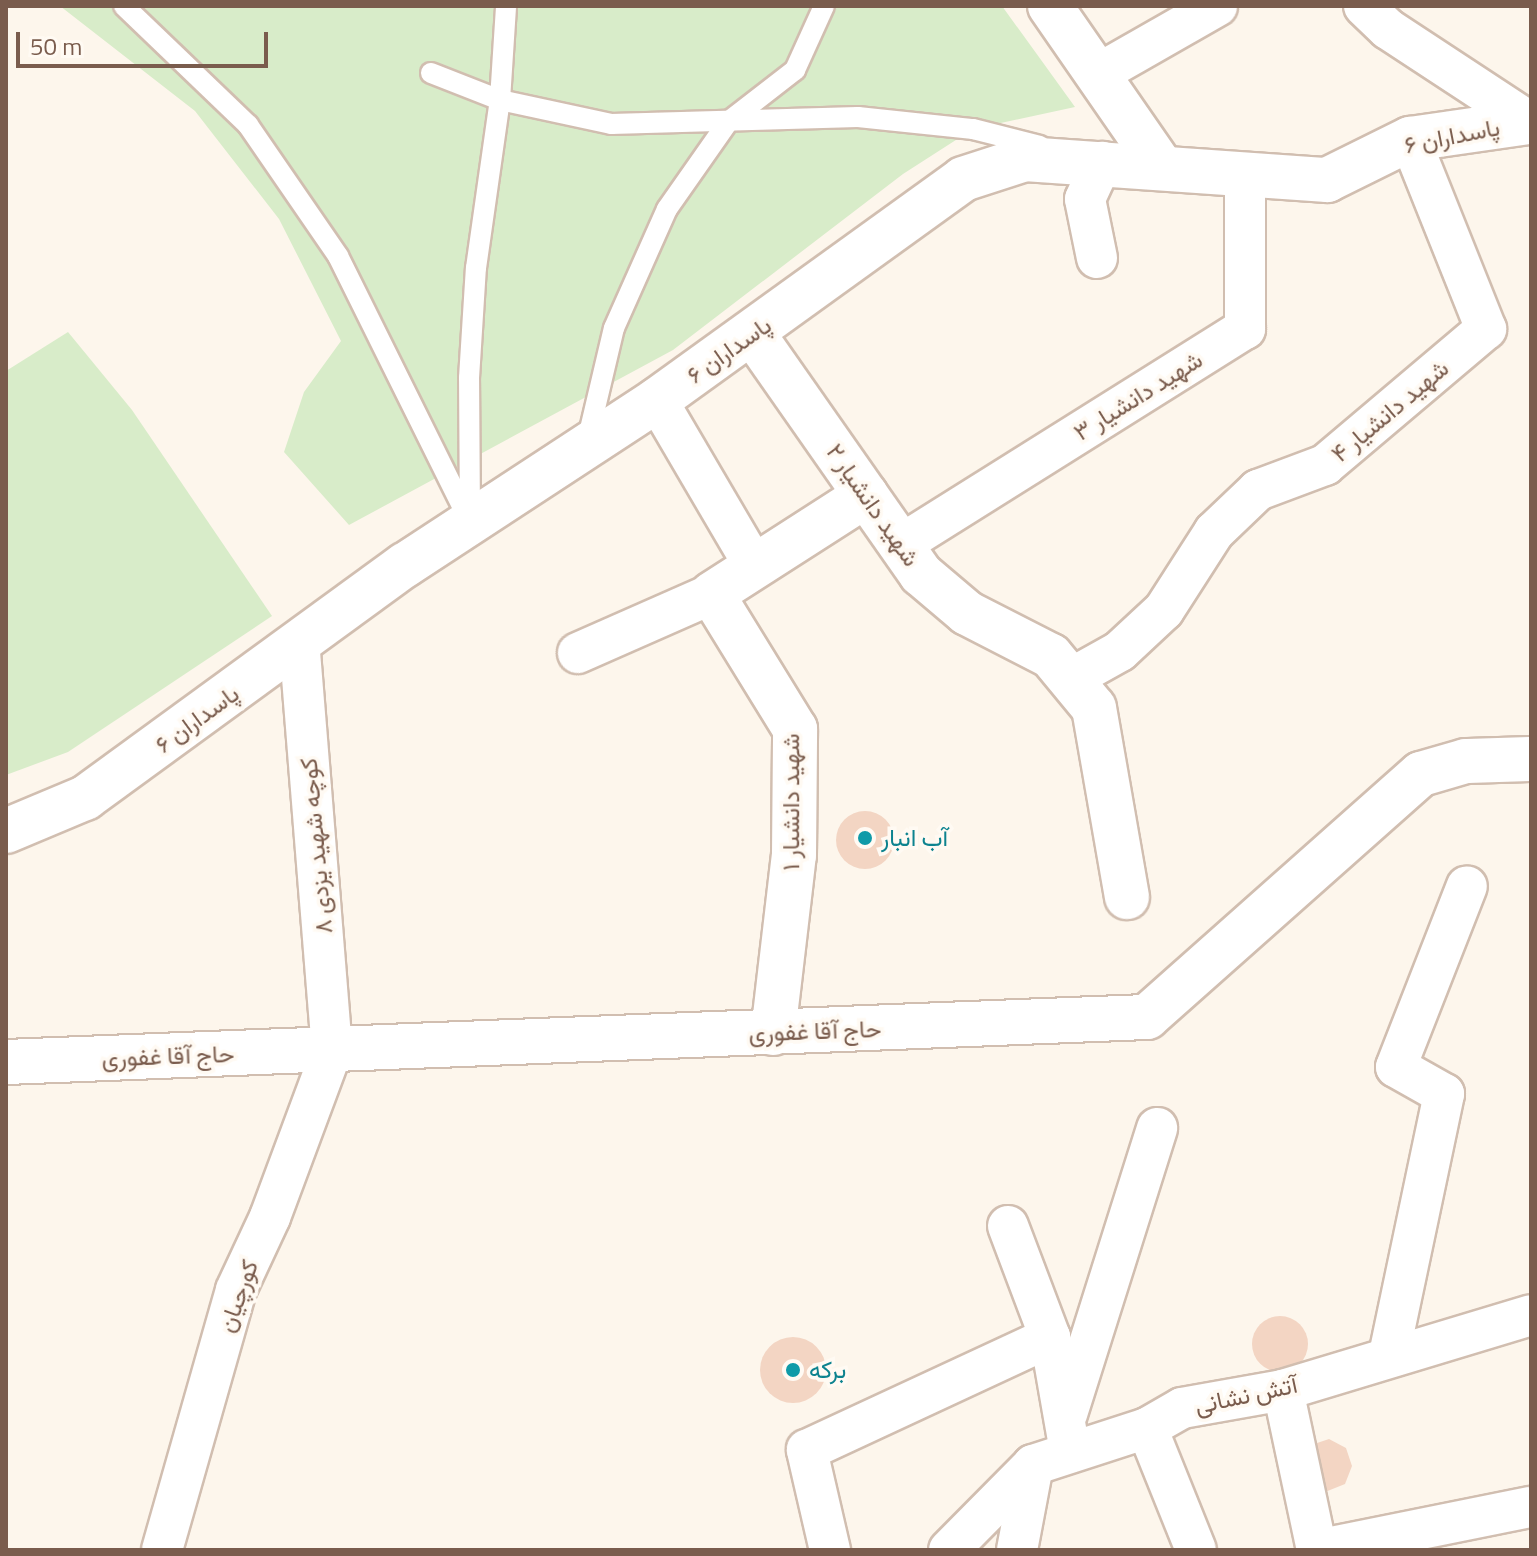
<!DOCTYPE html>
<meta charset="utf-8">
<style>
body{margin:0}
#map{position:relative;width:1537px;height:1556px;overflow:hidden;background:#fdf6ec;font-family:"Titillium Web",Vazirmatn,sans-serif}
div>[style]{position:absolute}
.green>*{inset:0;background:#d8ecc9}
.building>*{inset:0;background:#f3d5c3}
.round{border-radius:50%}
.roads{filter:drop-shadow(2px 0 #d1beb0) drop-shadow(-2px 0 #d1beb0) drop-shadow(0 2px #d1beb0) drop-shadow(0 -2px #d1beb0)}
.lane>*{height:20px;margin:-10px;padding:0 10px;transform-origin:10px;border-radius:10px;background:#fff}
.street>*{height:40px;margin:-20px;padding:0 20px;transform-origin:20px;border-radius:20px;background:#fff}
.secondary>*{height:44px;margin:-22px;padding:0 22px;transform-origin:22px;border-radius:22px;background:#fff}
.dots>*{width:22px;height:22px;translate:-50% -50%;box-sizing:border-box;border:4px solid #fffaf3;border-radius:50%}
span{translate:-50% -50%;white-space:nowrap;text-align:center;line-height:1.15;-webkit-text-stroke:7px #fffaf3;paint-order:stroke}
.street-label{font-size:24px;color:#7a5c4d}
.culture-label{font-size:24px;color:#0d838f}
.left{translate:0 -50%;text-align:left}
.frame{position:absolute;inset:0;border:8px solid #7a5c4d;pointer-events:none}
.scale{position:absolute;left:16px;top:32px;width:252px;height:36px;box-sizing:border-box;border:4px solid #7a5c4d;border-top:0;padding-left:10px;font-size:24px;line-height:28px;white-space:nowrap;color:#7a5c4d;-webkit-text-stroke:6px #fffaf3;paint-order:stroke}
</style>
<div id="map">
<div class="green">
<div style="clip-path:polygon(60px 6px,1002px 6px,1075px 107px,973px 129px,903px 174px,673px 350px,349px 525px,284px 452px,304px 392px,341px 341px,279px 219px,195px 111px)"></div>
<div style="clip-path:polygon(68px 332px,132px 410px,272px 616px,68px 752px,6px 775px,6px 371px)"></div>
</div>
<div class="building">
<div class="round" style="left:836px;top:811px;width:58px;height:58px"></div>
<div class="round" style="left:1252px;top:1316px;width:56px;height:56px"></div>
<div class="round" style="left:760px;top:1337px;width:66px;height:66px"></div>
<div style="clip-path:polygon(1329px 1439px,1346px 1448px,1352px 1466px,1345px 1484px,1325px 1492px,1311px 1445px)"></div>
</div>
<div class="roads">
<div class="lane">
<div style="left:124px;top:6px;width:172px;rotate:43.8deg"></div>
<div style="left:248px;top:125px;width:159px;rotate:55.5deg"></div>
<div style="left:338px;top:256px;width:297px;rotate:63.6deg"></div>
<div style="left:431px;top:73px;width:74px;rotate:21.4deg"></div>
<div style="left:500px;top:100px;width:114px;rotate:12.2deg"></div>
<div style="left:611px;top:124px;width:247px;rotate:-1.6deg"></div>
<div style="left:858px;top:117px;width:116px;rotate:6deg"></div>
<div style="left:973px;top:129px;width:69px;rotate:14.2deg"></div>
<div style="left:587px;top:442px;width:117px;rotate:-76.7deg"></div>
<div style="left:614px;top:328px;width:130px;rotate:-66deg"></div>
<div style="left:667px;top:209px;width:106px;rotate:-55deg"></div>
<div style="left:728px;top:122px;width:85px;rotate:-37.8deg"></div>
<div style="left:795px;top:70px;width:70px;rotate:-65.6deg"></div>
<div style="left:470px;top:518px;width:140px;rotate:-90.4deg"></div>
<div style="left:469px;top:378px;width:110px;rotate:-86.4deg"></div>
<div style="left:476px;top:268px;width:170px;rotate:-81.9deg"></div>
<div style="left:500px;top:100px;width:94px;rotate:-86.3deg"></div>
</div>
<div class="street">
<div style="left:1364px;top:6px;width:33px;rotate:44deg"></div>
<div style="left:1388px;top:29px;width:171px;rotate:33.3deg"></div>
<div style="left:1098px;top:74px;width:137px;rotate:-29.7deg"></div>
<div style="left:1097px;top:258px;width:60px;rotate:-101.5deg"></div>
<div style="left:1085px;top:199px;width:41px;rotate:-65.3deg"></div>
<div style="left:657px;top:400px;width:194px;rotate:59.6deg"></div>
<div style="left:900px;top:545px;width:407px;rotate:-32.1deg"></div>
<div style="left:1245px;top:329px;width:154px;rotate:-90deg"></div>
<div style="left:578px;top:653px;width:146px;rotate:-23.8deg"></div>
<div style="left:1070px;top:679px;width:57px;rotate:-29.2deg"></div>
<div style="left:1120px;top:651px;width:60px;rotate:-43deg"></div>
<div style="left:1164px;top:610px;width:93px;rotate:-57.3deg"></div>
<div style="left:1214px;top:532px;width:61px;rotate:-43.7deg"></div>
<div style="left:1258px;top:490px;width:72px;rotate:-20.5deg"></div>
<div style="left:1325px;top:465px;width:211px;rotate:-40.2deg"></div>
<div style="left:1486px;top:329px;width:205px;rotate:-111.8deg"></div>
<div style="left:1008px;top:1226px;width:119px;rotate:69.3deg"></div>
<div style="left:1389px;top:1355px;width:267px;rotate:-78.1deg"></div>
<div style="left:1444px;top:1094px;width:55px;rotate:-150.6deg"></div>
<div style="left:1396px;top:1067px;width:194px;rotate:-68.6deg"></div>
<div style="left:1283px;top:1390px;width:164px;rotate:78deg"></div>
<div style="left:1067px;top:1414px;width:300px;rotate:-72.5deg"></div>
<div style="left:1147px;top:1428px;width:131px;rotate:68.1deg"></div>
<div style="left:162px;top:1550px;width:270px;rotate:-74.1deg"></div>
<div style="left:236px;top:1290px;width:81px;rotate:-65deg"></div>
<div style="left:270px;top:1217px;width:178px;rotate:-69.6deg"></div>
<div style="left:332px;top:1050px;width:408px;rotate:-94.6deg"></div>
<div style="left:830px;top:1550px;width:103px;rotate:-103deg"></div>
<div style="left:807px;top:1450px;width:268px;rotate:-24.9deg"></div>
<div style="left:1050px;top:1337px;width:117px;rotate:80.1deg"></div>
<div style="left:949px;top:1550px;width:120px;rotate:-45.3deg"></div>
<div style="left:1033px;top:1465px;width:120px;rotate:-18deg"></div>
<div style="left:1147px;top:1428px;width:40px;rotate:-29.7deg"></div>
<div style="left:1182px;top:1408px;width:103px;rotate:-10.1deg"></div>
<div style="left:1283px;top:1390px;width:259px;rotate:-16.8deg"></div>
<div style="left:1017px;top:1550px;width:86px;rotate:-79.3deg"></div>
<div style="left:1317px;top:1550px;width:218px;rotate:-11.4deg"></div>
</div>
<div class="secondary">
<div style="left:1050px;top:6px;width:197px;rotate:55.3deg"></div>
<div style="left:753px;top:334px;width:293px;rotate:55deg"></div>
<div style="left:921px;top:574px;width:60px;rotate:40.3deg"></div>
<div style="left:967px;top:613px;width:94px;rotate:27.1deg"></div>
<div style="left:1051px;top:656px;width:67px;rotate:50.4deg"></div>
<div style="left:1094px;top:708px;width:192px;rotate:80.1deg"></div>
<div style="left:6px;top:831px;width:86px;rotate:-22.7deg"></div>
<div style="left:85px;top:798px;width:396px;rotate:-36.1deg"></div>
<div style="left:405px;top:565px;width:301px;rotate:-33.2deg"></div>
<div style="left:657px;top:400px;width:377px;rotate:-35.8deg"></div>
<div style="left:963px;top:179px;width:65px;rotate:-17.9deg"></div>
<div style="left:1025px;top:159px;width:303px;rotate:4deg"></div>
<div style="left:1327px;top:180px;width:93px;rotate:-26.3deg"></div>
<div style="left:1410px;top:139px;width:120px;rotate:-8.1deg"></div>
<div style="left:773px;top:1033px;width:179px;rotate:-83.3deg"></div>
<div style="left:794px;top:855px;width:126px;rotate:-89.5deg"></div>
<div style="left:795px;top:729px;width:158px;rotate:-121.6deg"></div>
<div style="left:712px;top:594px;width:183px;rotate:-32.7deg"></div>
<div style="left:6px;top:1062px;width:1142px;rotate:-2.26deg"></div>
<div style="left:1147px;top:1017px;width:366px;rotate:-41.6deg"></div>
<div style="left:1421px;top:774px;width:47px;rotate:-16.1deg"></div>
<div style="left:1466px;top:761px;width:65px;rotate:-1.8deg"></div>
</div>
</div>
<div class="dots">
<div style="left:865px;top:838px;background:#0f9aa8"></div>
<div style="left:793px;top:1370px;background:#0f9aa8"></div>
</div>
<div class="street-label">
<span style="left:1452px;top:136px;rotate:-11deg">پاسداران ۶</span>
<span style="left:729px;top:350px;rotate:-35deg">پاسداران ۶</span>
<span style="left:1138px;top:396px;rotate:-32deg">شهید دانشیار ۳</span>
<span style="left:1390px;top:411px;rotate:-40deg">شهید دانشیار ۴</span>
<span style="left:873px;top:505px;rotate:55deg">شهید دانشیار ۲</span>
<span style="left:197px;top:719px;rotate:-36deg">پاسداران ۶</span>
<span style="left:791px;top:802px;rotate:-90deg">شهید دانشیار ۱</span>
<span style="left:316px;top:846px;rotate:-95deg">کوچه شهید یزدی ۸</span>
<span style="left:815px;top:1031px;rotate:-2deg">حاج آقا غفوری</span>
<span style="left:168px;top:1056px;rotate:-2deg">حاج آقا غفوری</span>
<span style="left:238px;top:1296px;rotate:-70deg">کورچیان</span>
<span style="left:1246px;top:1395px;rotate:-12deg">آتش نشانی</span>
</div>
<div class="culture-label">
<span class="left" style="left:881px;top:838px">آب انبار</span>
<span class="left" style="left:809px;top:1370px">برکه</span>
</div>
<div class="frame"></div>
<div class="scale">50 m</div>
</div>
